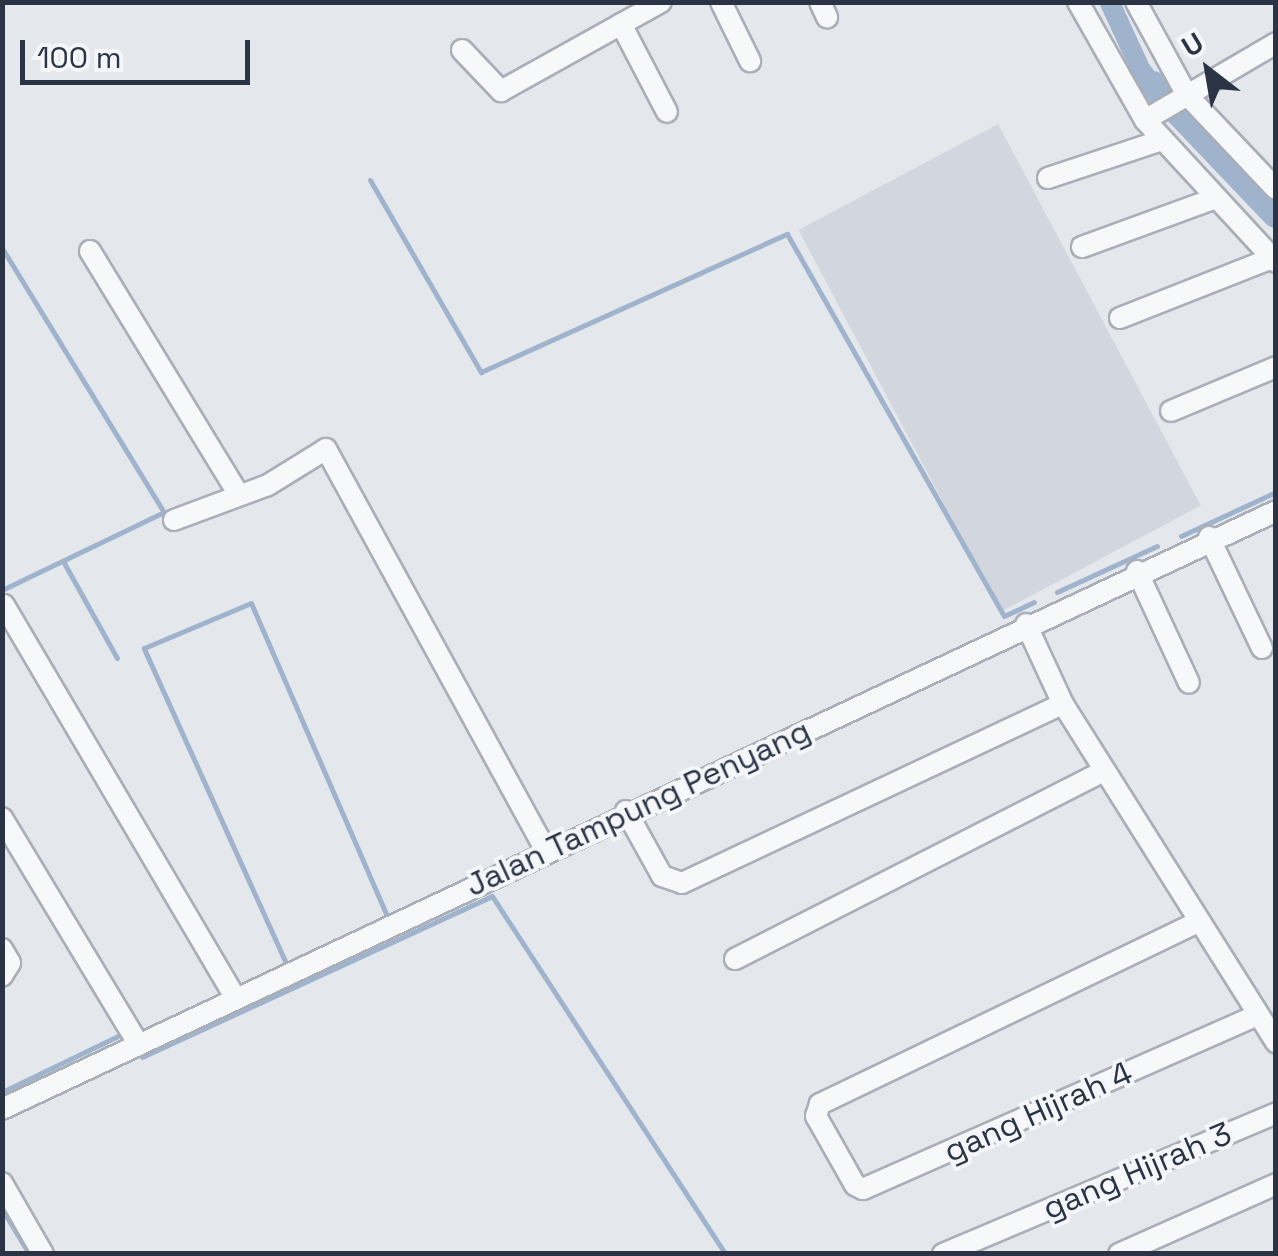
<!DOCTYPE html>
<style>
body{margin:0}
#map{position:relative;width:1278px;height:1256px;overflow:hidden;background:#e4e7ec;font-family:"Space Grotesk",sans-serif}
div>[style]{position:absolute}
.built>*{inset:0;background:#d2d6de;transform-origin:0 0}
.water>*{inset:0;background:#9fb4cc}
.stream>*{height:5px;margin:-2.5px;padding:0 2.5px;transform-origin:2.5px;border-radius:2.5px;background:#9fb4cc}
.river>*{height:28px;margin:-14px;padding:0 14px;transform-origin:14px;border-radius:14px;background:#9fb4cc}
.roads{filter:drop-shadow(2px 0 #a9aeb7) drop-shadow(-2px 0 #a9aeb7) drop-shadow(0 2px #a9aeb7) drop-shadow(0 -2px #a9aeb7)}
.minor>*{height:20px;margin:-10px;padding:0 10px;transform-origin:10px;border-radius:10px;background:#f7f8fa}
span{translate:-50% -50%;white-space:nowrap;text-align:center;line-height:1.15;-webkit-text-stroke:8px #f4f6f9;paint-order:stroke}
.street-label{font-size:32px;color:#2b3445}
.frame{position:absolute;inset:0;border:5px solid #2b3445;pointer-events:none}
.north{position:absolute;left:1158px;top:20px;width:100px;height:100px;-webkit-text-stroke:8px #f4f6f9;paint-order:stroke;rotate:329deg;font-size:28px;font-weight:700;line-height:40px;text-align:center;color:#2b3445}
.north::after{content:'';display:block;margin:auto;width:35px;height:45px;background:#2b3445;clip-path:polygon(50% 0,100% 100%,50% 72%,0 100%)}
.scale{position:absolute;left:20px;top:40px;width:230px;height:45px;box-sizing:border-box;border:5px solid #2b3445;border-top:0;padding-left:12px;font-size:30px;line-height:35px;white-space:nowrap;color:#2b3445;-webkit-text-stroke:8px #f4f6f9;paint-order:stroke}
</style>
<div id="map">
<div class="built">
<div style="left:998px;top:124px;width:432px;height:226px;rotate:62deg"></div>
</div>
<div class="water">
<div style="clip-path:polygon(1099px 3px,1121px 3px,1149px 64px,1182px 108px,1166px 121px,1135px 81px)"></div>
</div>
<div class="stream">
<div style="left:370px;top:180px;width:222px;rotate:60deg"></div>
<div style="left:481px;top:372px;width:336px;rotate:-24.3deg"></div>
<div style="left:787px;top:234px;width:439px;rotate:60.4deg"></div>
<div style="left:1004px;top:616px;width:33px;rotate:-25deg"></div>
<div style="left:2px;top:248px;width:310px;rotate:58.5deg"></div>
<div style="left:164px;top:512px;width:180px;rotate:154.3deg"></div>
<div style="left:1181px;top:536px;width:105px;rotate:-24.9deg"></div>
<div style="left:63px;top:561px;width:111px;rotate:60.9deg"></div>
<div style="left:1057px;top:592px;width:110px;rotate:-24.7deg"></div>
<div style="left:285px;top:961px;width:343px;rotate:-114.3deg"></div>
<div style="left:144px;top:648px;width:116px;rotate:-22.8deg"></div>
<div style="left:251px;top:603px;width:339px;rotate:66.5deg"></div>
<div style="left:142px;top:1057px;width:385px;rotate:-24.7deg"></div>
<div style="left:492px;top:896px;width:427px;rotate:56.9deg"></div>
<div style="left:2px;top:1092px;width:138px;rotate:-25.8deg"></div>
<div style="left:2px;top:1209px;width:52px;rotate:59deg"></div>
</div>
<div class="river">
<div style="left:1153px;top:85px;width:178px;rotate:46.4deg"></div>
</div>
<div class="roads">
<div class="minor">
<div style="left:721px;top:2px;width:66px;rotate:63.8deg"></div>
<div style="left:820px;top:2px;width:17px;rotate:65deg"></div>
<div style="left:1078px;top:2px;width:136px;rotate:60.4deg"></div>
<div style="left:1145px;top:120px;width:193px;rotate:47.3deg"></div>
<div style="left:1136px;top:2px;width:106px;rotate:61.3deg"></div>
<div style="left:1187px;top:95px;width:129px;rotate:46.6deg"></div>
<div style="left:621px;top:24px;width:99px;rotate:62.4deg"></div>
<div style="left:462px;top:50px;width:57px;rotate:46.4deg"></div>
<div style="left:501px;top:91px;width:183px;rotate:-29.1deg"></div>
<div style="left:1145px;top:120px;width:152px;rotate:-30.4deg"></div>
<div style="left:1048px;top:178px;width:120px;rotate:-18.4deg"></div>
<div style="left:1082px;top:247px;width:143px;rotate:-20.1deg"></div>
<div style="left:90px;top:251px;width:284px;rotate:58.6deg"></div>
<div style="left:1120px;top:318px;width:163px;rotate:-21.5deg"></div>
<div style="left:1171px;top:411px;width:114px;rotate:-22.7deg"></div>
<div style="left:174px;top:520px;width:100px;rotate:-20.4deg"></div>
<div style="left:268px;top:485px;width:68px;rotate:-31.8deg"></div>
<div style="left:326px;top:449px;width:456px;rotate:61.3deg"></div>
<div style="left:1209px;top:537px;width:123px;rotate:64.5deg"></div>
<div style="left:1137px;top:571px;width:123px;rotate:65.1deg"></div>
<div style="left:4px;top:605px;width:457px;rotate:59.5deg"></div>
<div style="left:1063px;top:704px;width:400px;rotate:57.8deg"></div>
<div style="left:626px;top:811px;width:74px;rotate:61deg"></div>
<div style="left:662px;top:876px;width:21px;rotate:19deg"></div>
<div style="left:682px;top:883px;width:421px;rotate:-25.2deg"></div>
<div style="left:1063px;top:704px;width:88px;rotate:-114.8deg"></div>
<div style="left:2px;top:818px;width:265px;rotate:58.9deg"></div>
<div style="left:1198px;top:922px;width:420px;rotate:154.3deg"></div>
<div style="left:820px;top:1104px;width:13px;rotate:108deg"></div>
<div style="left:816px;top:1116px;width:79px;rotate:60.5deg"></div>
<div style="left:855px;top:1185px;width:9px;rotate:27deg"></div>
<div style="left:863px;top:1189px;width:431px;rotate:-23.8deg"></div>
<div style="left:2px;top:949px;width:16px;rotate:60deg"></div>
<div style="left:10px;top:963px;width:15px;rotate:122deg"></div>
<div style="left:735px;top:959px;width:412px;rotate:-27deg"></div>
<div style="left:2px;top:1109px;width:1407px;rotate:-25.14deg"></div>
<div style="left:2px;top:1183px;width:82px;rotate:60deg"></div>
<div style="left:943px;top:1254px;width:362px;rotate:-22.9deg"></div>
<div style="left:1119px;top:1254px;width:172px;rotate:-24deg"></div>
</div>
</div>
<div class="street-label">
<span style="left:638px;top:808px;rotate:-25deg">Jalan Tampung Penyang</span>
<span style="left:1038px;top:1112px;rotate:-24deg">gang Hijrah 4</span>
<span style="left:1137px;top:1171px;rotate:-23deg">gang Hijrah 3</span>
</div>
<div class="frame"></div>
<div class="north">U</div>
<div class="scale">100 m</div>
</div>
